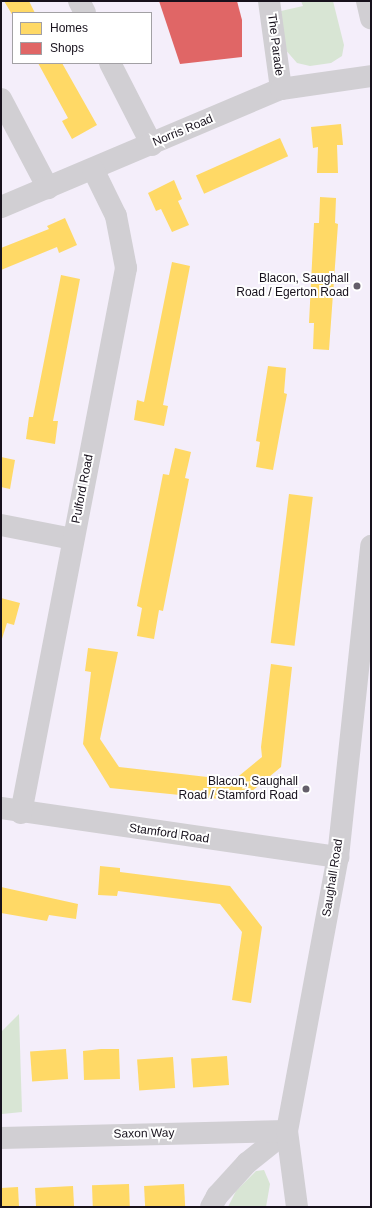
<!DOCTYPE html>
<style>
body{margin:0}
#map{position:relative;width:372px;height:1208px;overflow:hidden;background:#f4eefa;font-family:Helvetica,sans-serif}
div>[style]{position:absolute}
.green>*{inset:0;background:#d8e5d4}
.homes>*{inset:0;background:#ffd966;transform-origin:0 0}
.shops>*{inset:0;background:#e06666}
.minor>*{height:22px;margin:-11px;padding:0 11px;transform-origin:11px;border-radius:11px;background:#d1cfd3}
.tertiary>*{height:22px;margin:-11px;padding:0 11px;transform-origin:11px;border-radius:11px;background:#d1cfd3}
.dots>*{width:11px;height:11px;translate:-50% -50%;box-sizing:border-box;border:2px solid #fff;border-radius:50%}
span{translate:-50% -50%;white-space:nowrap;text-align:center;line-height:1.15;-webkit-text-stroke:4px #fff;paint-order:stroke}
.street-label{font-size:12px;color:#17111c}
.poi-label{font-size:12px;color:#17111c}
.right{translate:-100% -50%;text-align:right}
.frame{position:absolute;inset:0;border:2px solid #17111c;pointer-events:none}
.legend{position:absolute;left:12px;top:12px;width:140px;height:52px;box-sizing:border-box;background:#fff;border:1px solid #a2a0a4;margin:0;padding:5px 7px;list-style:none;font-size:12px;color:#17111c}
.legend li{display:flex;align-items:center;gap:8px;height:20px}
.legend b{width:20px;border:1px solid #a2a0a4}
</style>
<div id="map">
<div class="green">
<div style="clip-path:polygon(301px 1px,333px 1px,344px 45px,342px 56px,331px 63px,310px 66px,297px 63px,284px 48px,281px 11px,303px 6px)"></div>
<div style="clip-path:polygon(19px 1014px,22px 1112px,2px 1114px,1px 1032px)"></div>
<div style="clip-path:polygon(264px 1170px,270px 1184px,266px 1207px,228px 1207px,236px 1191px,256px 1171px)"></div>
</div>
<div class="homes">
<div style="clip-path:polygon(4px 1px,29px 1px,35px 13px,13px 13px,13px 16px)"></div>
<div style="clip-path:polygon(38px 63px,62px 63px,97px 125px,72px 139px,62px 121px,68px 118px)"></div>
<div style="clip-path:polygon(341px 124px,343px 145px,337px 145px,338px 173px,317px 173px,318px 147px,313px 148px,311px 127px)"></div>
<div style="left:280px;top:138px;width:20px;height:92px;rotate:66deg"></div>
<div style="clip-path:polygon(174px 180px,182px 199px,178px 201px,189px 225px,172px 232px,161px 209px,156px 211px,148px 193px)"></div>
<div style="clip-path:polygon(320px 197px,336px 198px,335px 223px,338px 224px,329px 350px,313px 349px,314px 323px,309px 323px,314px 223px,319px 223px)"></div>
<div style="clip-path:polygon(65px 218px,77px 245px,59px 253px,57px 247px,1px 270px,1px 248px,49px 229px,47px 226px)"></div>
<div style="clip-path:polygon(172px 262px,190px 266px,163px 405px,168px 406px,164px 426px,134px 420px,137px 400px,144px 402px)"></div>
<div style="clip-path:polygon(61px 275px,80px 279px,53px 421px,58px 421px,55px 444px,26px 439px,29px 417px,33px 417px)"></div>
<div style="clip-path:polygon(268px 366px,286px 368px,284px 393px,287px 394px,273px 470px,256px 467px,260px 442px,256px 441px)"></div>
<div style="clip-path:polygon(175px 448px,191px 452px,185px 478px,189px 479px,163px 611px,159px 610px,154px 639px,137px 636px,142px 608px,137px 606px,163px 474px,169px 475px)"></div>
<div style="clip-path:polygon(1px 457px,15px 460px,10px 489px,1px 487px)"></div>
<div style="left:289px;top:494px;width:24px;height:150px;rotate:7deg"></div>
<div style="clip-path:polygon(1px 598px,20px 603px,14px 625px,7px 623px,1px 642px)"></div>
<div style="clip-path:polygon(88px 648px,118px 652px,100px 739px,119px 767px,234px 780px,262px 757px,261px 747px,271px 664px,292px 667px,281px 767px,240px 801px,110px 788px,83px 744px,91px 672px,85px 671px)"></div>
<div style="clip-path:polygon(100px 866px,120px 868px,120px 872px,230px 886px,262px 927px,251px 1003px,232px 1000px,242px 932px,220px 904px,118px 891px,117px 896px,98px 895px)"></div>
<div style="clip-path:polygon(1px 887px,78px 904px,76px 919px,49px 915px,47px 921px,1px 913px)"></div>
<div style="left:66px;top:1049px;width:30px;height:36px;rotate:86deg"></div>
<div style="clip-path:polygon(101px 1049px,119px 1049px,120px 1079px,84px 1080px,83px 1051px)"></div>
<div style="left:227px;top:1056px;width:29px;height:36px;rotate:86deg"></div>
<div style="left:173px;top:1057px;width:31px;height:36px;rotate:86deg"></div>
<div style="left:129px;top:1184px;width:23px;height:37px;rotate:88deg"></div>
<div style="left:184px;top:1184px;width:22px;height:40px;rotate:87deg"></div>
<div style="left:73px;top:1186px;width:21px;height:38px;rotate:87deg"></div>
<div style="left:18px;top:1187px;width:20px;height:17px;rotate:87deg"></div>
</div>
<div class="shops">
<div style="clip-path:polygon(159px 1px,237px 1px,242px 20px,242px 57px,180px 64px)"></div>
</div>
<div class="minor">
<div style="left:79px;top:1px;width:13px;rotate:63deg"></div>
<div style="left:269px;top:1px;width:89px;rotate:82.2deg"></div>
<div style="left:110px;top:63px;width:92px;rotate:62.9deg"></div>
<div style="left:1px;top:99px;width:101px;rotate:62.2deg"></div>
<div style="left:1px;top:207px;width:304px;rotate:-22.9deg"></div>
<div style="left:281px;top:89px;width:91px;rotate:-8.2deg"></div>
<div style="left:1px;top:525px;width:73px;rotate:11deg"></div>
<div style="left:1px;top:808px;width:341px;rotate:8.3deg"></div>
<div style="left:21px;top:813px;width:555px;rotate:-79.09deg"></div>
<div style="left:126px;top:268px;width:53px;rotate:-100.9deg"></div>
<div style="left:116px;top:216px;width:52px;rotate:-116.1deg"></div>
<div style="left:211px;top:1207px;width:13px;rotate:-61deg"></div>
<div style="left:217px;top:1196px;width:45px;rotate:-47.7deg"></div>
<div style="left:247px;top:1163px;width:51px;rotate:-38.7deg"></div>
</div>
<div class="tertiary">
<div style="left:367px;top:1px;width:18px;rotate:77deg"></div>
<div style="left:1px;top:1138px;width:286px;rotate:-1.4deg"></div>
<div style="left:297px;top:1207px;width:77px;rotate:-97.5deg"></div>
<div style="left:287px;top:1131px;width:279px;rotate:-79.5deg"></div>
<div style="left:338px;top:857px;width:313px;rotate:-83.9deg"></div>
</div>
<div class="dots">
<div style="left:357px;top:286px;background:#645e6a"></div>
<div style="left:306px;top:789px;background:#645e6a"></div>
</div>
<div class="street-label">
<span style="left:275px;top:45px;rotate:83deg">The Parade</span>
<span style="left:183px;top:131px;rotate:-23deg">Norris Road</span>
<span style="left:83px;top:489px;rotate:-79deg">Pulford Road</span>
<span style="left:169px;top:834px;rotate:8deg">Stamford Road</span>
<span style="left:333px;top:878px;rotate:-81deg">Saughall Road</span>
<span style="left:144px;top:1134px;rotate:-1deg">Saxon Way</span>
</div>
<div class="poi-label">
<span class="right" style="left:349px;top:286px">Blacon, Saughall<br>Road / Egerton Road</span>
<span class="right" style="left:298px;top:789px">Blacon, Saughall<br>Road / Stamford Road</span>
</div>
<div class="frame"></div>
<ul class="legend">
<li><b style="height:11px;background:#ffd966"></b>Homes</li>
<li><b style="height:11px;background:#e06666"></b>Shops</li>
</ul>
</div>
